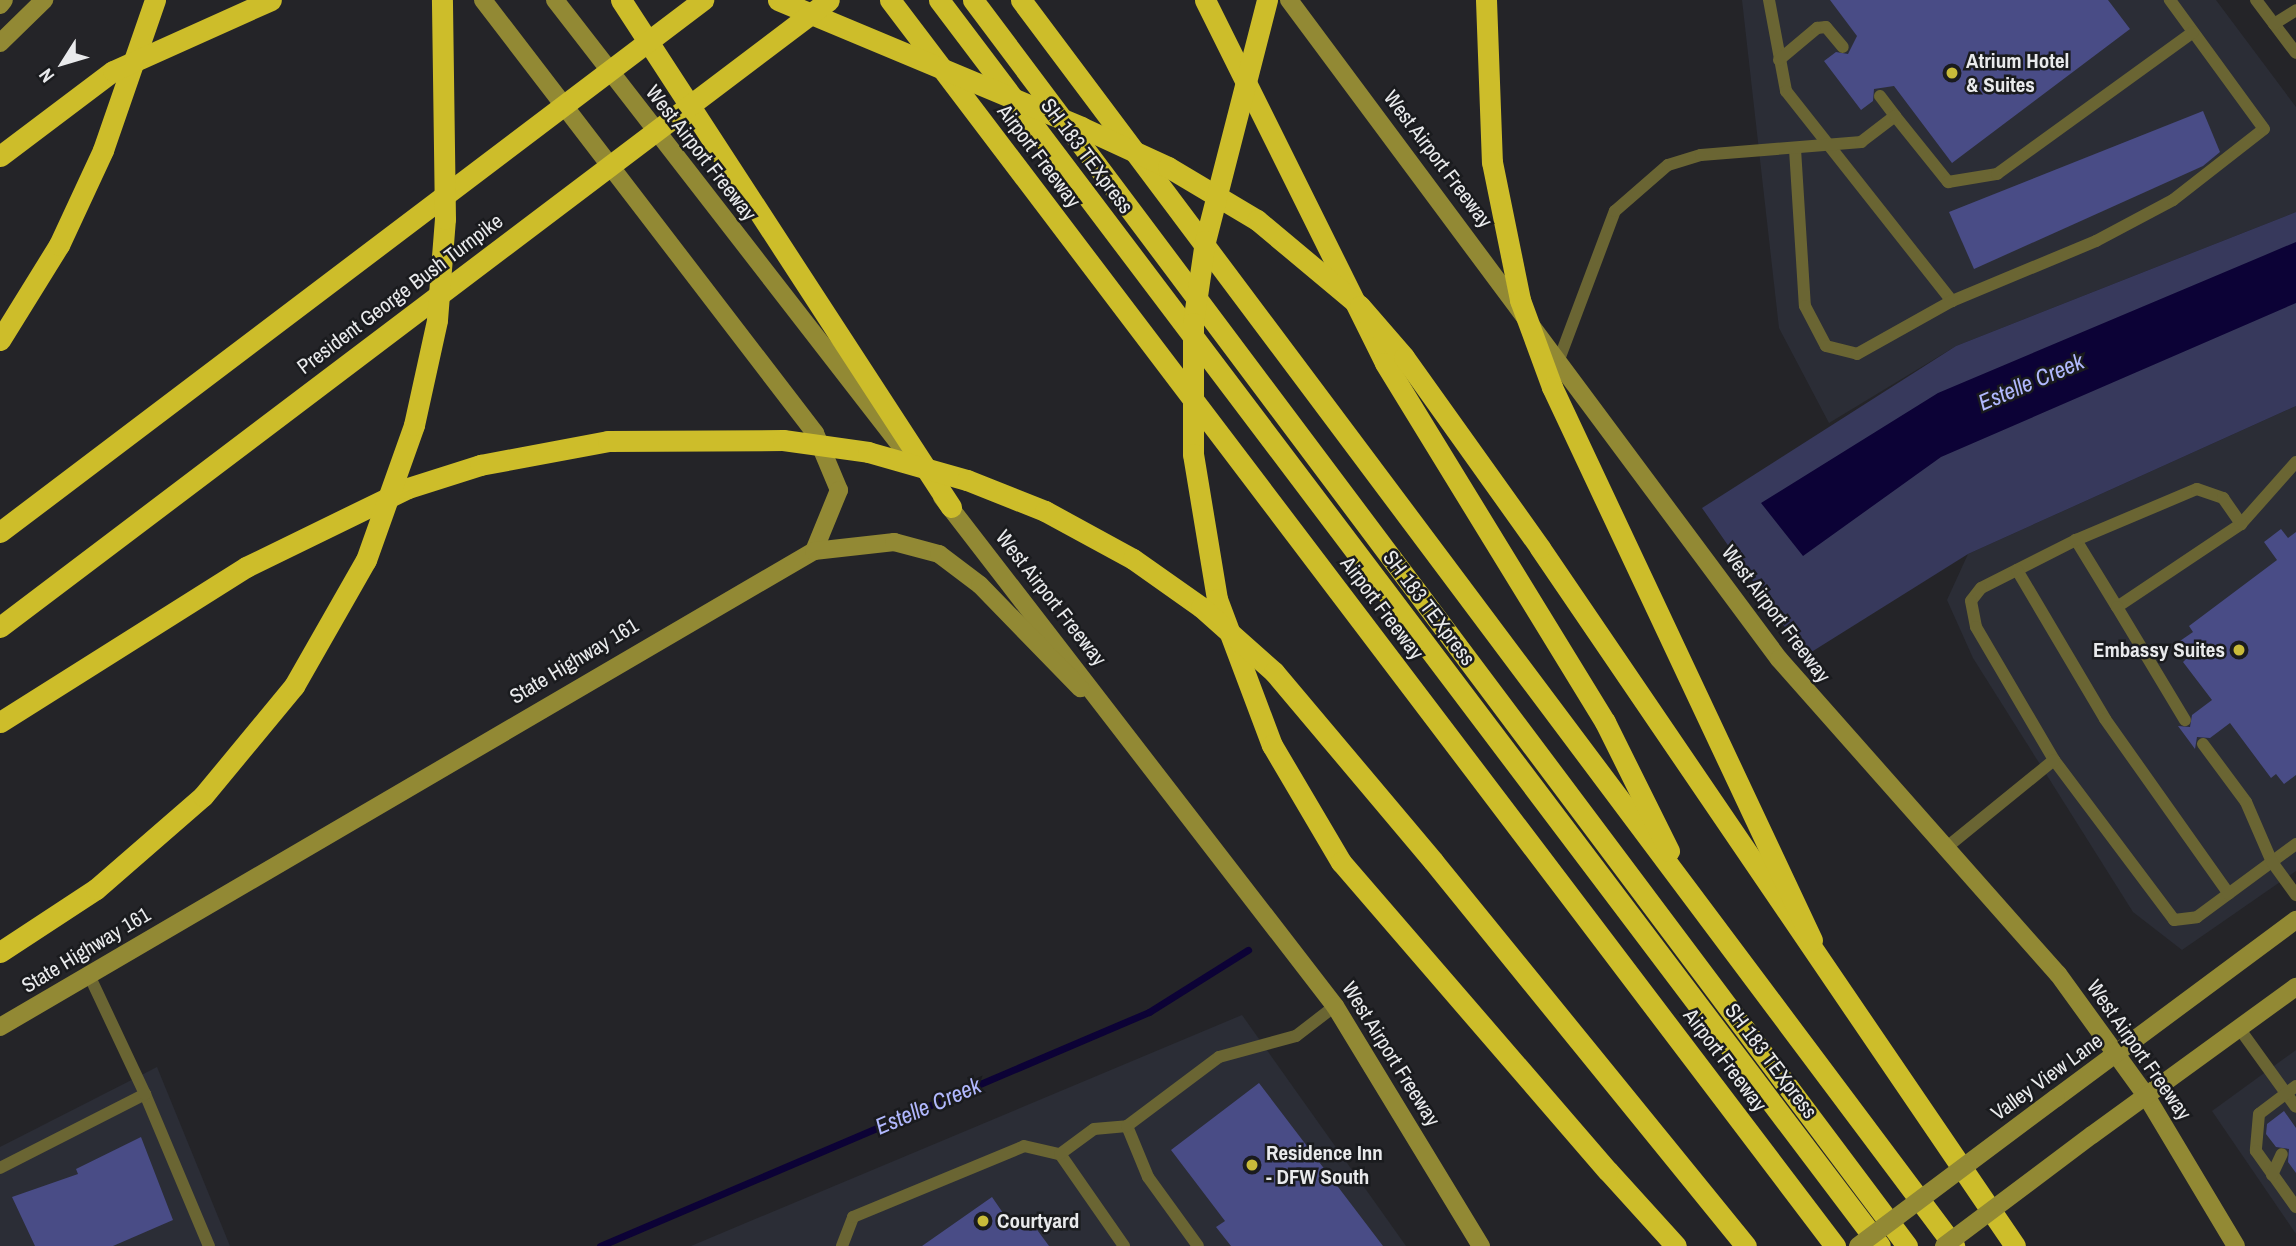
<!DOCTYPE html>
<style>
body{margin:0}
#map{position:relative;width:2296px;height:1246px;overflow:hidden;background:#242428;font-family:"Archivo Narrow",sans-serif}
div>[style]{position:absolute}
.built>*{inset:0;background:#2b2d36}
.green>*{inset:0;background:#37395c}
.water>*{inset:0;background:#0c0236}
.stream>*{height:7px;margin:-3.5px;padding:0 3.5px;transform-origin:3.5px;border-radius:3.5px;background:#0c0236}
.building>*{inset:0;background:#494c86}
.lane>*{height:12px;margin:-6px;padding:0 6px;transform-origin:6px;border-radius:6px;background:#6a6533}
.secondary>*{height:18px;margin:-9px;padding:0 9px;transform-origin:9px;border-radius:9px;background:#928934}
.highway>*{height:21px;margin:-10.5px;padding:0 10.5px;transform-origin:10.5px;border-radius:10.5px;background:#cdbd2a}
.secondary-bridge>*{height:18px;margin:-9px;padding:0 9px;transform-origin:9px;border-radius:9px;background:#928934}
.highway-bridge>*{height:21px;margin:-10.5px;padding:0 10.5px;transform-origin:10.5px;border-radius:10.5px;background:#cdbd2a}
.dots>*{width:19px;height:19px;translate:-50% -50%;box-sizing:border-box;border:4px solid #1a1b1e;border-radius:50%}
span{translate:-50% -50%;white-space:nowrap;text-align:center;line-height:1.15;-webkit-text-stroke:5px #1a1b1e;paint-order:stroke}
.poi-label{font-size:21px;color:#e9eaec;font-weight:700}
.left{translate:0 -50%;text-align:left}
.right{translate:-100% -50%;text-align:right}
.street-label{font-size:21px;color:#e9eaec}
.water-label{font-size:23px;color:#b1b8fe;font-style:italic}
.north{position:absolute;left:28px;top:28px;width:70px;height:70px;-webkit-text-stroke:5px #1a1b1e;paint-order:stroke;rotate:233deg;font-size:19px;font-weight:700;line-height:28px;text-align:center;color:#e9eaec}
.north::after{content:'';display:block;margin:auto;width:24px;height:32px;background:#e9eaec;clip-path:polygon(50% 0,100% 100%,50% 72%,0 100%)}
</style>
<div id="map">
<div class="built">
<div style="clip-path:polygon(1742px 0,2216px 0,2296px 107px,2296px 212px,1956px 346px,1829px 423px,1779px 328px)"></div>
<div style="clip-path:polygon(2296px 406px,2296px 871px,2182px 950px,2133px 912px,1973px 658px,1947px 600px,1968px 554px)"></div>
<div style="clip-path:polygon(1242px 1015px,1406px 1246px,691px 1246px,729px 1230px)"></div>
<div style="clip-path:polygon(2296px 1050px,2296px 1234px,2212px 1111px)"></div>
<div style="clip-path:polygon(157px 1067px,230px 1246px,0 1246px,0 1147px)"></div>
</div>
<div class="green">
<div style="clip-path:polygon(2296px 212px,2296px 406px,1968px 554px,1805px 656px,1702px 508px,1956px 346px)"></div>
</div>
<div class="water">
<div style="clip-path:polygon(2296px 242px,2296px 303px,1941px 457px,1803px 556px,1761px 503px,1938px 393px)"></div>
</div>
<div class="stream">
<div style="left:600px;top:1246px;width:597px;rotate:-23.09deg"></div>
<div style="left:1149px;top:1012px;width:117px;rotate:-32.1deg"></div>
</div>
<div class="building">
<div style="clip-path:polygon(1830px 0,2108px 0,2130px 29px,1952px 163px,1894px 86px,1874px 89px,1873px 101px,1861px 110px,1824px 61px,1836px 52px,1848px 54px,1857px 36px)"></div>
<div style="clip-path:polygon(2203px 111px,2220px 152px,2203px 166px,1974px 269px,1949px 212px)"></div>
<div style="clip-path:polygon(2281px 529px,2288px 538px,2296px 532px,2296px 775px,2284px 784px,2276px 774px,2271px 778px,2230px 723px,2210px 738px,2197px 737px,2195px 749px,2178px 726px,2190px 727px,2192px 715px,2212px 700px,2183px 662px,2188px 657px,2177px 643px,2193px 632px,2189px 626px,2277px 560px,2264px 542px)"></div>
<div style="clip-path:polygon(1259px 1083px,1383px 1246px,1231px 1246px,1216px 1227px,1225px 1221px,1171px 1150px)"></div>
<div style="clip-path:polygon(2284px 1111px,2296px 1128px,2296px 1173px,2288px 1162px,2289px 1149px,2276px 1147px,2266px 1134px,2267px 1124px)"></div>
<div style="clip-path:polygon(141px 1137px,173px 1220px,113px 1246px,35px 1246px,12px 1197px,78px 1174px,76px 1169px)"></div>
<div style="clip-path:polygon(992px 1197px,1012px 1226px,1027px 1216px,1049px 1246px,922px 1246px)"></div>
</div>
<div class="lane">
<div style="left:1769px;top:0;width:93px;rotate:79.4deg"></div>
<div style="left:1786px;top:91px;width:268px;rotate:51.7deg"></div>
<div style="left:1952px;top:301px;width:156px;rotate:-22.6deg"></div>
<div style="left:2096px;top:241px;width:87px;rotate:-28deg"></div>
<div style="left:2173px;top:200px;width:115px;rotate:-38deg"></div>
<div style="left:2264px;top:129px;width:160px;rotate:-126.1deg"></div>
<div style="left:2256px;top:0;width:66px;rotate:53deg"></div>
<div style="left:2274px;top:24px;width:26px;rotate:-32deg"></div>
<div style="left:1779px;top:60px;width:50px;rotate:-40.1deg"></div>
<div style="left:1817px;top:28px;width:9px;rotate:-6deg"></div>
<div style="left:1826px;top:27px;width:26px;rotate:50deg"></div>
<div style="left:1880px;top:96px;width:25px;rotate:53deg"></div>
<div style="left:1795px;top:149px;width:157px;rotate:86.4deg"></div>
<div style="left:1805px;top:306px;width:45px;rotate:62.3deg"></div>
<div style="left:1826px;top:346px;width:32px;rotate:14deg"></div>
<div style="left:1857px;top:354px;width:109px;rotate:-29.2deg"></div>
<div style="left:1560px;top:357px;width:156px;rotate:-69.4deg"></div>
<div style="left:1615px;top:211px;width:70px;rotate:-41deg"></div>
<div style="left:1668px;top:165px;width:34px;rotate:-17deg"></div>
<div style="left:1701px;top:155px;width:161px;rotate:-4.6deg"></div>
<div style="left:1861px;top:142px;width:43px;rotate:-37.4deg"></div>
<div style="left:1895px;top:116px;width:85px;rotate:51.2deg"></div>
<div style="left:1948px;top:182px;width:50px;rotate:-9.3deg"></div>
<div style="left:1997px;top:174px;width:242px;rotate:-35.9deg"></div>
<div style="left:2296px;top:462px;width:83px;rotate:131.6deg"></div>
<div style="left:2241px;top:524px;width:149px;rotate:146.2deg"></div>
<div style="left:2117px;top:607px;width:79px;rotate:-121.5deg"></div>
<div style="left:2076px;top:540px;width:106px;rotate:153.2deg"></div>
<div style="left:1981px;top:588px;width:16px;rotate:128deg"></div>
<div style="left:1971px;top:601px;width:26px;rotate:79deg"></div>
<div style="left:1976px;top:627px;width:154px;rotate:59.6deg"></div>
<div style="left:2054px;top:760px;width:200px;rotate:53.1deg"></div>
<div style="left:2174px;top:920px;width:23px;rotate:-7deg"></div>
<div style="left:2197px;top:917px;width:123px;rotate:-36.4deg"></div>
<div style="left:2076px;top:540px;width:131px;rotate:-22.9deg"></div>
<div style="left:2197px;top:489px;width:28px;rotate:19deg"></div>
<div style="left:2223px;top:498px;width:32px;rotate:55deg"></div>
<div style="left:2017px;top:570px;width:173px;rotate:59.4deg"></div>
<div style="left:2105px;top:719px;width:214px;rotate:54.7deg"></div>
<div style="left:2117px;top:607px;width:132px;rotate:59deg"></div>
<div style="left:2203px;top:744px;width:72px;rotate:53.4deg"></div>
<div style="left:2246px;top:802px;width:65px;rotate:66.6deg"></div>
<div style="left:2272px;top:862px;width:41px;rotate:54deg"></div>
<div style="left:1947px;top:847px;width:138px;rotate:-39.1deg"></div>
<div style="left:2239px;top:1028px;width:97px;rotate:54.2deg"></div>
<div style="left:2296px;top:1086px;width:46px;rotate:142.9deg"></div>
<div style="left:2259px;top:1114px;width:37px;rotate:95deg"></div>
<div style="left:2256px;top:1151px;width:69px;rotate:54.5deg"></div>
<div style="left:145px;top:1094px;width:165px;rotate:67.2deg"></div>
<div style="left:1127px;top:1126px;width:55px;rotate:67.6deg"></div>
<div style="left:1148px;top:1177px;width:85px;rotate:54.1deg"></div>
<div style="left:0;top:1168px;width:163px;rotate:-27deg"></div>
<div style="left:145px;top:1094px;width:132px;rotate:-115.2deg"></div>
<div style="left:2272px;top:1175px;width:23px;rotate:-65deg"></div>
<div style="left:842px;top:1246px;width:31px;rotate:-69deg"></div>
<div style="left:853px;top:1217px;width:185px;rotate:-22.5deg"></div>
<div style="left:1024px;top:1146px;width:37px;rotate:13deg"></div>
<div style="left:1124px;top:1246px;width:112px;rotate:-124.8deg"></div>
<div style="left:1060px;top:1154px;width:42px;rotate:-36.3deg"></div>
<div style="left:1094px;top:1129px;width:33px;rotate:-5deg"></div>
<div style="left:1127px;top:1126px;width:115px;rotate:-36.9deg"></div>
<div style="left:1219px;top:1057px;width:80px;rotate:-15.3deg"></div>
<div style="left:1296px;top:1036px;width:49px;rotate:-37.6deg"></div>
</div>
<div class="secondary">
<div style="left:483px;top:0;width:546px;rotate:52.52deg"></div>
<div style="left:815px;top:433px;width:62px;rotate:67.2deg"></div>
<div style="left:839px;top:490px;width:66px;rotate:112.3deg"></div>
<div style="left:555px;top:0;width:574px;rotate:52.21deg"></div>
<div style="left:1289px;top:0;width:821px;rotate:53.37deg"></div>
<div style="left:1779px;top:659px;width:421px;rotate:48.5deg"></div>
<div style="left:2058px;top:974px;width:148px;rotate:54.1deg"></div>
<div style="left:2145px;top:1094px;width:177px;rotate:59.1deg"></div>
<div style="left:0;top:5px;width:6px;rotate:-51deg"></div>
<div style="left:0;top:43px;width:62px;rotate:-44.3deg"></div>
<div style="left:942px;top:497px;width:643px;rotate:52.33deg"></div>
<div style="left:1335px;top:1006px;width:281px;rotate:58.7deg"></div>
<div style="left:0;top:1027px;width:943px;rotate:-30.32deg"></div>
<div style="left:814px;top:551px;width:81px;rotate:-6.4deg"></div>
<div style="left:894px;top:542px;width:47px;rotate:14.9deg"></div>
<div style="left:939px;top:554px;width:51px;rotate:37.1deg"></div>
<div style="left:980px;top:585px;width:144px;rotate:45.8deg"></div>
<div style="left:2056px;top:1098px;width:299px;rotate:-36.6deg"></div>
<div style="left:2092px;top:1135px;width:252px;rotate:-36deg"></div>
</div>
<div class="highway">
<div style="left:621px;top:0;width:605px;rotate:56.94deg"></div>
<div style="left:890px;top:0;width:1564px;rotate:52.82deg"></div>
<div style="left:939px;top:0;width:1561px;rotate:52.94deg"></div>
<div style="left:973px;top:0;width:1557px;rotate:53.14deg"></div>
<div style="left:1021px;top:0;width:1557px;rotate:53.17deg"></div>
<div style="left:1205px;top:0;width:405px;rotate:63.6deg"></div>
<div style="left:1385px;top:363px;width:421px;rotate:58.5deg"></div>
<div style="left:1605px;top:722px;width:144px;rotate:63.6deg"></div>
<div style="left:0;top:340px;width:112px;rotate:-58.2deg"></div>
<div style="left:59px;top:245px;width:105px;rotate:-65.1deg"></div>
<div style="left:103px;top:150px;width:159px;rotate:-70.9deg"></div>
<div style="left:1540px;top:548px;width:844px;rotate:55.76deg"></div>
<div style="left:1433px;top:861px;width:496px;rotate:50.9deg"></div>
<div style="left:1608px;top:1171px;width:101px;rotate:47.8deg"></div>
</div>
<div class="secondary-bridge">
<div style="left:1858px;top:1246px;width:247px;rotate:-36.8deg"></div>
<div style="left:1944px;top:1246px;width:185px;rotate:-36.9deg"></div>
</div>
<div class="highway-bridge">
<div style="left:778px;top:0;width:329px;rotate:22.7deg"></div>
<div style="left:1081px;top:127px;width:96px;rotate:24.7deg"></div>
<div style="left:1168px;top:167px;width:104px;rotate:30.8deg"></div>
<div style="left:1257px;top:220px;width:134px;rotate:39.9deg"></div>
<div style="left:1360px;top:306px;width:67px;rotate:49.2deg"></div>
<div style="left:1404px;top:357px;width:234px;rotate:54.5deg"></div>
<div style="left:1267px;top:0;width:249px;rotate:104.4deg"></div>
<div style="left:1205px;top:241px;width:83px;rotate:98.3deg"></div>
<div style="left:1193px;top:323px;width:131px;rotate:90deg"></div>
<div style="left:1193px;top:454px;width:147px;rotate:80.6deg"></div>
<div style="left:1217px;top:599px;width:156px;rotate:69.4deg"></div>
<div style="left:1272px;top:745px;width:136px;rotate:59.5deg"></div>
<div style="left:1341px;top:862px;width:408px;rotate:49.2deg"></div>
<div style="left:1486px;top:0;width:162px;rotate:87.9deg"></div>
<div style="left:1492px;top:162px;width:141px;rotate:78.5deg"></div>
<div style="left:1520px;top:300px;width:93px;rotate:69.8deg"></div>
<div style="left:1552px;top:387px;width:611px;rotate:64.82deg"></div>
<div style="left:0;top:156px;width:141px;rotate:-37deg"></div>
<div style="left:113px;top:71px;width:173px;rotate:-24.2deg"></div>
<div style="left:0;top:532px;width:882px;rotate:-37.12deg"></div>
<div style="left:0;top:627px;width:1039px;rotate:-37.1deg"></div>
<div style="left:0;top:722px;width:291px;rotate:-32.2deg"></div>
<div style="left:246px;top:567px;width:180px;rotate:-26deg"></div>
<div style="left:408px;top:488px;width:76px;rotate:-17.7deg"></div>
<div style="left:480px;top:465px;width:130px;rotate:-10.6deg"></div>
<div style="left:608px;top:441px;width:175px;rotate:-0.3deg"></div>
<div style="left:783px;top:440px;width:86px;rotate:8deg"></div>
<div style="left:868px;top:452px;width:103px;rotate:15.8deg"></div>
<div style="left:967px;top:480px;width:84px;rotate:21.7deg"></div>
<div style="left:1045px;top:511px;width:100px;rotate:28.6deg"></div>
<div style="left:1133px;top:559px;width:83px;rotate:35.2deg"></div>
<div style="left:1201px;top:607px;width:98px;rotate:41.7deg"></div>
<div style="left:1274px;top:672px;width:247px;rotate:49.9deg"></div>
<div style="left:0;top:952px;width:115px;rotate:-33.3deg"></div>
<div style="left:96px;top:889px;width:142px;rotate:-41deg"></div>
<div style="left:203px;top:796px;width:143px;rotate:-50.4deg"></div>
<div style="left:294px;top:686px;width:145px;rotate:-60.3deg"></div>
<div style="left:366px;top:560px;width:143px;rotate:-70.4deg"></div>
<div style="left:414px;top:425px;width:107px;rotate:-77.6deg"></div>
<div style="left:437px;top:320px;width:101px;rotate:-85.5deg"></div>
<div style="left:445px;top:219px;width:219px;rotate:-90.8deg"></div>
</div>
<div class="dots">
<div style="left:1952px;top:73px;background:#c9bb3a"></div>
<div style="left:2239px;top:650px;background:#c9bb3a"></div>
<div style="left:1252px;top:1165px;background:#c9bb3a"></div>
<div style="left:983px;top:1221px;background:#c9bb3a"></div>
</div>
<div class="poi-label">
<span class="left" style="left:1966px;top:73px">Atrium Hotel<br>&amp; Suites</span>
<span class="right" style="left:2225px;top:650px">Embassy Suites</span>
<span class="left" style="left:1266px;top:1165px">Residence Inn<br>- DFW South</span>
<span class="left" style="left:997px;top:1221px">Courtyard</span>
</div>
<div class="street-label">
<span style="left:701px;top:153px;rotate:52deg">West Airport Freeway</span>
<span style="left:1039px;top:156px;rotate:53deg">Airport Freeway</span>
<span style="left:1087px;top:156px;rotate:53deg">SH 183 TEXpress</span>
<span style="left:1438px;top:159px;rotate:53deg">West Airport Freeway</span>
<span style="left:400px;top:294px;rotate:-37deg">President George Bush Turnpike</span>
<span style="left:1051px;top:598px;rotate:52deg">West Airport Freeway</span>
<span style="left:1382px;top:608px;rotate:53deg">Airport Freeway</span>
<span style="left:1429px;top:608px;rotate:53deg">SH 183 TEXpress</span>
<span style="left:1776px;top:614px;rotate:53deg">West Airport Freeway</span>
<span style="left:574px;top:661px;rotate:-31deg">State Highway 161</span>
<span style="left:86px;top:950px;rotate:-31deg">State Highway 161</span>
<span style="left:2139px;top:1050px;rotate:55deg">West Airport Freeway</span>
<span style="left:1391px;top:1054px;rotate:58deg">West Airport Freeway</span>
<span style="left:1725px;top:1060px;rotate:53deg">Airport Freeway</span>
<span style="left:1771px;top:1061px;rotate:53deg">SH 183 TEXpress</span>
<span style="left:2047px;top:1077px;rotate:-36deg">Valley View Lane</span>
</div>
<div class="water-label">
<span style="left:2031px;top:382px;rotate:-23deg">Estelle Creek</span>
<span style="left:928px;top:1106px;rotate:-23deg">Estelle Creek</span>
</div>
<div class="north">N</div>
</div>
